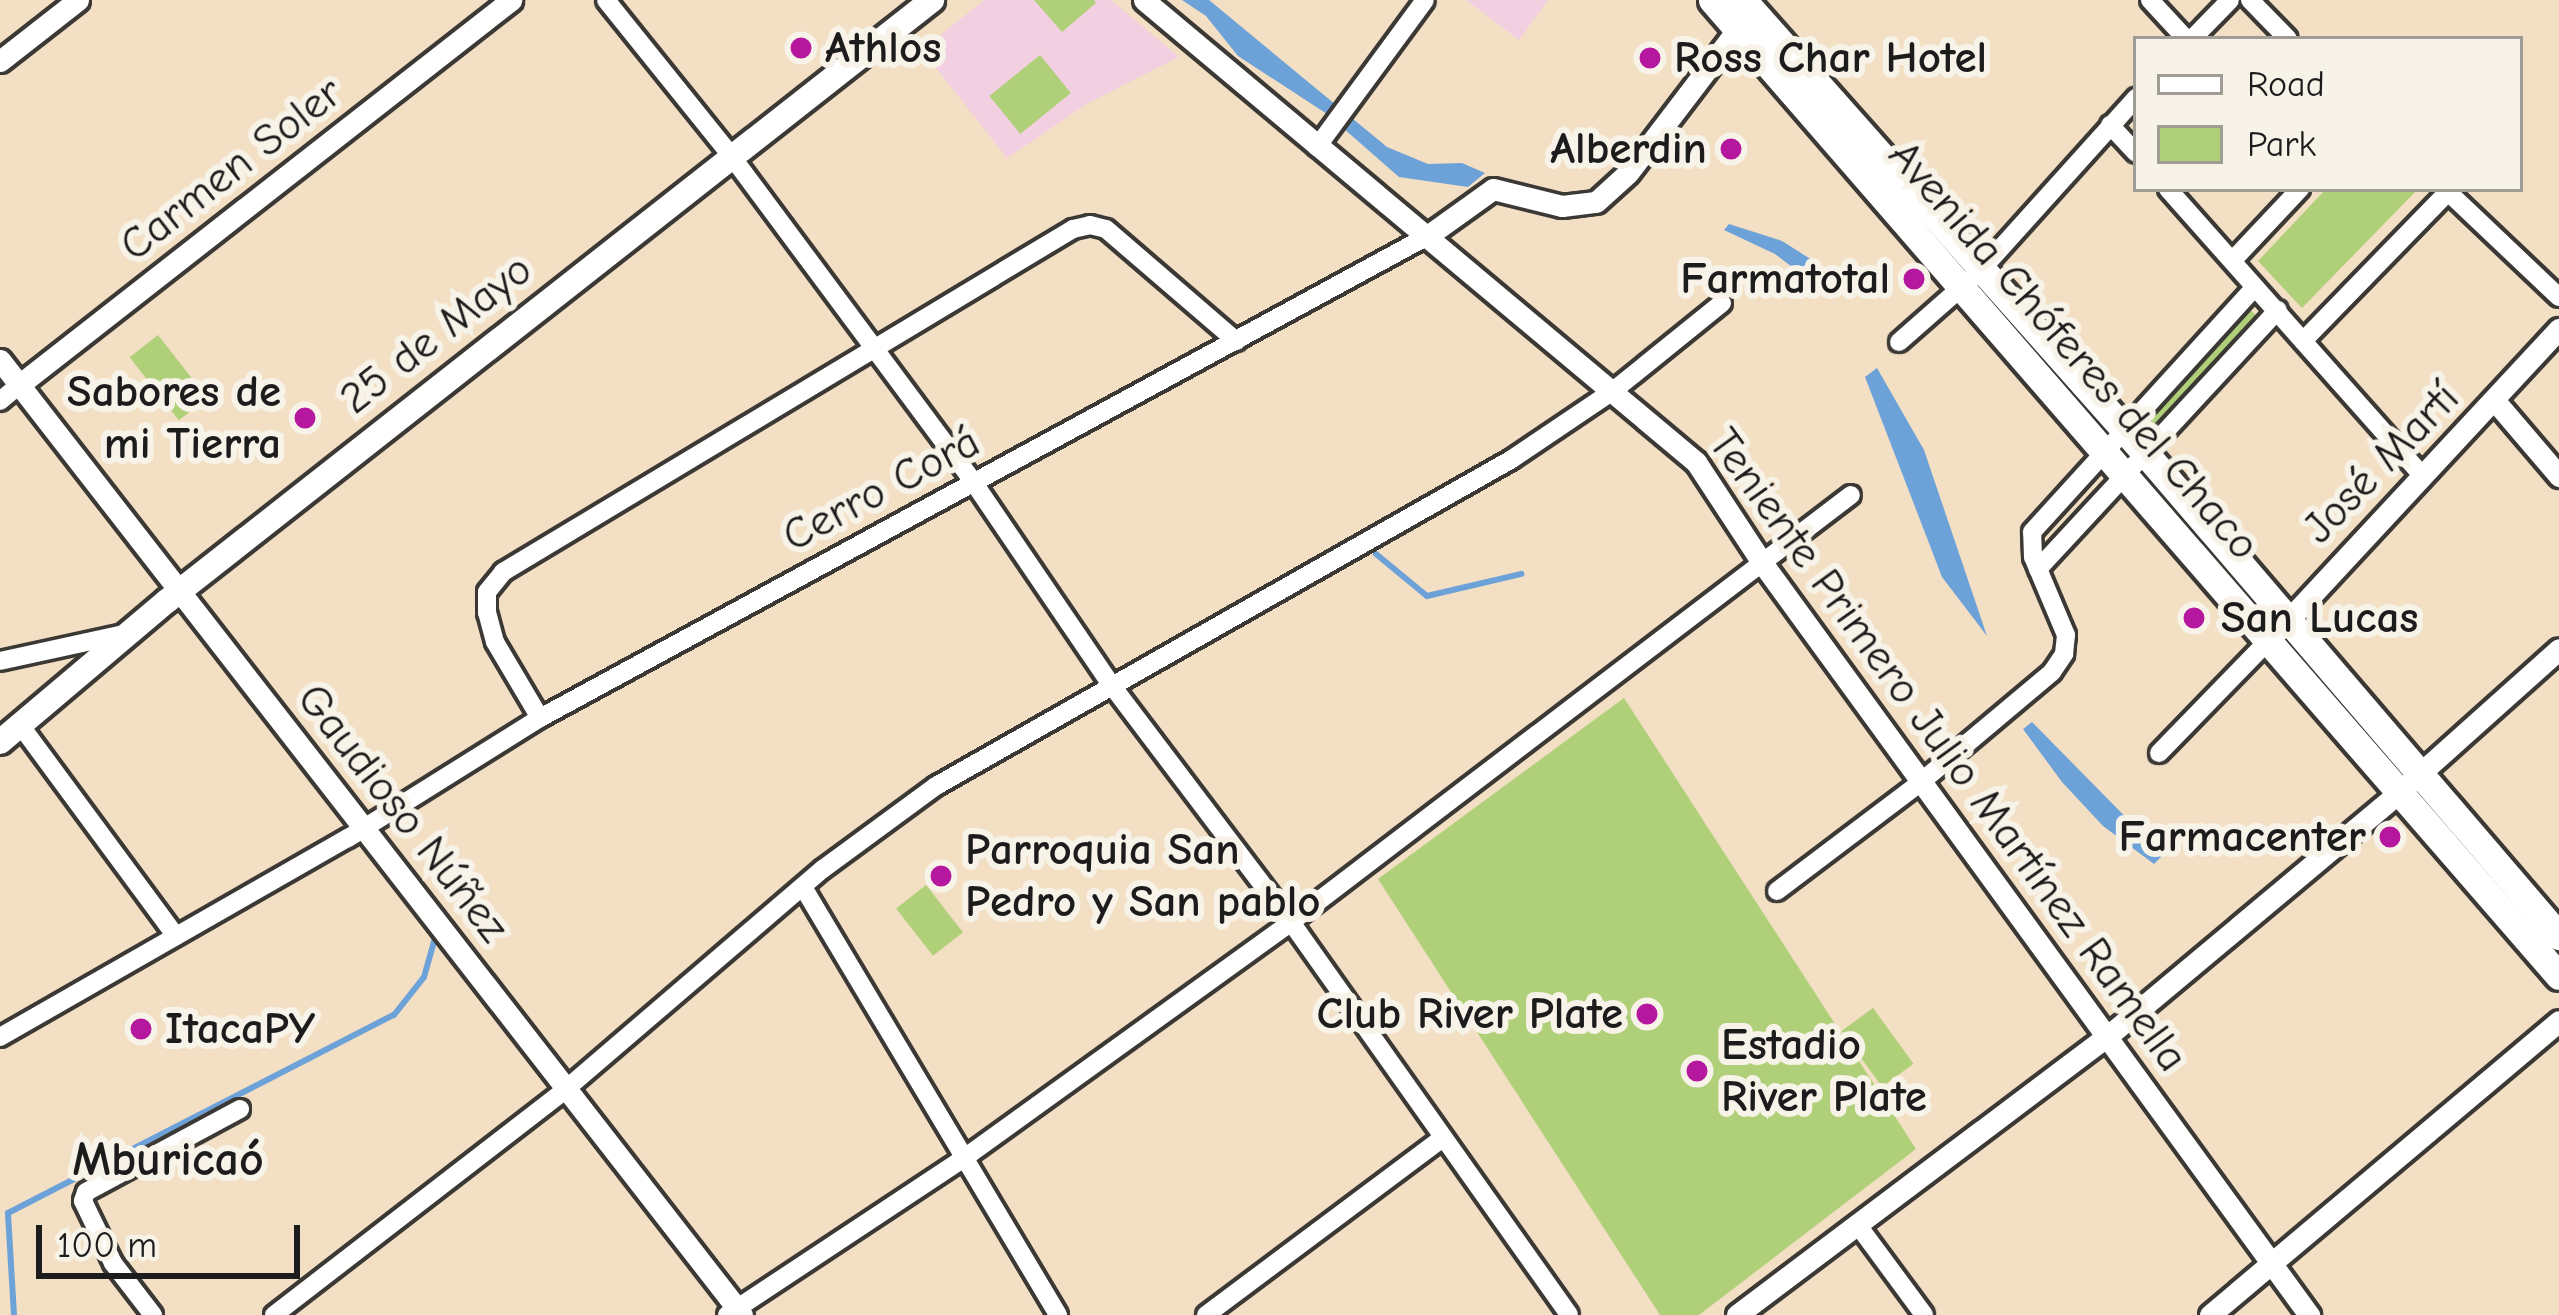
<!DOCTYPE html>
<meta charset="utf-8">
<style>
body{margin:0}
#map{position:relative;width:2559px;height:1315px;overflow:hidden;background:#f3dfc4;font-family:"Comic Neue",sans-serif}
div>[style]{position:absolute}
.built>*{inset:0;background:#f2cfe1}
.green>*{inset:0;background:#afd078;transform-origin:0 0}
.water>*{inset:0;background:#6da2d9}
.stream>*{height:6px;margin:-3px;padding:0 3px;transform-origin:3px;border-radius:3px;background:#6da2d9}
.roads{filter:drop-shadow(3px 0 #3c3935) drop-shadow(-3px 0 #3c3935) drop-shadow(0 3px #3c3935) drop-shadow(0 -3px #3c3935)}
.minor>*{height:18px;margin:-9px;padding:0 9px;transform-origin:9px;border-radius:9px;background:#fff}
.tertiary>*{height:21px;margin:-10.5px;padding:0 10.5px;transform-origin:10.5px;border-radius:10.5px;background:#fff}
.secondary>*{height:24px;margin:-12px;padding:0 12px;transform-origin:12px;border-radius:12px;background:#fff}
.primary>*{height:27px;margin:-13.5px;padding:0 13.5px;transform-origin:13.5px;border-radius:13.5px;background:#fff}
.dots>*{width:33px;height:33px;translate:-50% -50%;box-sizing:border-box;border:6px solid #f7f3e8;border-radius:50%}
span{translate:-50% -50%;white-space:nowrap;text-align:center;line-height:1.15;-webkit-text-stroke:12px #f7f3e8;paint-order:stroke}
.poi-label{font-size:45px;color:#1c1c1c;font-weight:700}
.left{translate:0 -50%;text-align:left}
.right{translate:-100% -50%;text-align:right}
.street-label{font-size:45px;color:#1c1c1c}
.neighbourhood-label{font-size:48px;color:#1c1c1c;font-weight:700}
.legend{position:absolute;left:2133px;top:36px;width:390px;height:156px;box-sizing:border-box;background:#f7f3e8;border:3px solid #9f9d96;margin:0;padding:15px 21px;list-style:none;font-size:36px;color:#1c1c1c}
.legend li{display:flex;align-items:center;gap:24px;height:60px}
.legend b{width:60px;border:3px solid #9f9d96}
.scale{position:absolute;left:36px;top:1225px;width:264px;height:54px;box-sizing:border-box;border:6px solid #1c1c1c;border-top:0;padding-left:15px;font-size:36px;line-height:42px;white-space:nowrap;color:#1c1c1c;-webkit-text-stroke:9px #f7f3e8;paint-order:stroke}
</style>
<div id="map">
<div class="built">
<div style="clip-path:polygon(984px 0,1111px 0,1179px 57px,1088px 103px,1007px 158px,922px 50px)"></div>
<div style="clip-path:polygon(1466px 0,1548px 0,1519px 40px)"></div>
</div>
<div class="green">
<div style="clip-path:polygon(1034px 0,1094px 0,1096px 3px,1062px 32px)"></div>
<div style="left:1040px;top:55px;width:49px;height:65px;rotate:51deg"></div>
<div style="clip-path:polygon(2326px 189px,2418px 189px,2302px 308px,2258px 261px)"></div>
<div style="left:2247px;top:307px;width:12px;height:167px;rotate:42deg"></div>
<div style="left:158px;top:335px;width:80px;height:36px;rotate:52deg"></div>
<div style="clip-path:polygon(1624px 698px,1916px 1149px,1699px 1315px,1660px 1315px,1378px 879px)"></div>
<div style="left:926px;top:885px;width:60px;height:38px;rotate:52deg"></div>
<div style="left:1873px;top:1008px;width:69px;height:39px;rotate:54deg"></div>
</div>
<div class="water">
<div style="clip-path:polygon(1182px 0,1209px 0,1387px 147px,1428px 164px,1462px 163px,1485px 173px,1468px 187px,1399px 177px,1327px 114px,1238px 56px,1206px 16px)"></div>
<div style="clip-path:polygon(1729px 224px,1782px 241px,1820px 265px,1809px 280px,1775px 254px,1724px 230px)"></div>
<div style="clip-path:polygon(1877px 368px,1924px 450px,1987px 636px,1942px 577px,1865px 377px)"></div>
<div style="clip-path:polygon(2032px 722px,2163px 855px,2154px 864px,2103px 826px,2062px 782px,2023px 729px)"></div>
</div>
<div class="stream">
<div style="left:1376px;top:554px;width:66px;rotate:39.5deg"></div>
<div style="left:1427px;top:596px;width:97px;rotate:-13.2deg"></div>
<div style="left:14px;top:1315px;width:102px;rotate:-93.4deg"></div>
<div style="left:8px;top:1213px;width:434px;rotate:-27.2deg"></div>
<div style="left:394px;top:1015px;width:48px;rotate:-51.7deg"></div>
<div style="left:424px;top:977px;width:41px;rotate:-74.2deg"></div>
</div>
<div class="roads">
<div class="minor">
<div style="left:606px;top:0;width:198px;rotate:51.2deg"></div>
<div style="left:730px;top:154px;width:410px;rotate:53.4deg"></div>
<div style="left:974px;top:483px;width:242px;rotate:55.8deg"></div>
<div style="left:1110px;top:683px;width:300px;rotate:52.9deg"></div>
<div style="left:1291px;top:922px;width:481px;rotate:54.7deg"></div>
<div style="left:2150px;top:0;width:53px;rotate:47.3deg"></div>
<div style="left:2250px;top:0;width:54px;rotate:45.7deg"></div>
<div style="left:2192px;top:39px;width:54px;rotate:-45.7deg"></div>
<div style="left:2110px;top:125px;width:38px;rotate:47deg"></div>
<div style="left:1317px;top:147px;width:182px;rotate:-53.7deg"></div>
<div style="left:2168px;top:189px;width:380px;rotate:48.4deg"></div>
<div style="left:2445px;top:189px;width:157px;rotate:43.5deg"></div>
<div style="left:2233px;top:260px;width:98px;rotate:-46.7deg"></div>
<div style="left:2303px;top:341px;width:208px;rotate:-45.8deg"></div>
<div style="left:1899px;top:342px;width:109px;rotate:-41.3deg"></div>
<div style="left:1981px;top:270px;width:232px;rotate:-48deg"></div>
<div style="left:0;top:401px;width:25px;rotate:-40deg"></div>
<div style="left:2038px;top:569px;width:353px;rotate:-47.2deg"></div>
<div style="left:0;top:661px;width:127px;rotate:-12.3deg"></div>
<div style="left:540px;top:718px;width:88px;rotate:-120.6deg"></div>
<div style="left:495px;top:642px;width:30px;rotate:-105deg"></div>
<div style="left:487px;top:613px;width:21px;rotate:-90deg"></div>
<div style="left:487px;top:592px;width:26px;rotate:-51deg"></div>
<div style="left:503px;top:572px;width:665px;rotate:-31.04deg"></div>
<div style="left:1073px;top:229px;width:17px;rotate:-13deg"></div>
<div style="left:1090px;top:225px;width:16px;rotate:14deg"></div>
<div style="left:1106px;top:229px;width:172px;rotate:40.7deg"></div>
<div style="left:21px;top:726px;width:261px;rotate:53.6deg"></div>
<div style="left:2159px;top:753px;width:161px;rotate:-45.8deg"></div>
<div style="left:803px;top:887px;width:498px;rotate:59.2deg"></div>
<div style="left:1777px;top:891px;width:181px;rotate:-37.1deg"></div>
<div style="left:1921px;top:782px;width:171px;rotate:-40deg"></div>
<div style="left:2052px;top:672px;width:22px;rotate:-56deg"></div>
<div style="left:2064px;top:654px;width:19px;rotate:-84deg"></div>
<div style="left:2066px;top:635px;width:85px;rotate:-112.9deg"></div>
<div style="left:2033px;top:557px;width:25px;rotate:-92deg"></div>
<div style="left:2032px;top:532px;width:331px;rotate:-47.7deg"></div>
<div style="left:0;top:1037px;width:401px;rotate:-29.8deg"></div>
<div style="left:348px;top:838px;width:226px;rotate:-32deg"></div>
<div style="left:540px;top:718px;width:1008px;rotate:-28.5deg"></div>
<div style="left:1857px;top:1224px;width:113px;rotate:53.6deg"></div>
<div style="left:153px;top:1315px;width:66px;rotate:-127.6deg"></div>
<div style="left:113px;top:1263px;width:69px;rotate:-115.8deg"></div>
<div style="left:83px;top:1201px;width:9px;rotate:-72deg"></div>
<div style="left:86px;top:1192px;width:175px;rotate:-28.3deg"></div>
<div style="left:274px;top:1315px;width:369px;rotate:-37.7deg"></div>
<div style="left:566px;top:1089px;width:338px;rotate:-40.6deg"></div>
<div style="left:823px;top:869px;width:140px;rotate:-36.3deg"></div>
<div style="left:936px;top:786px;width:662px;rotate:-29.58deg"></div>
<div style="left:1512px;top:459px;width:122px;rotate:-34deg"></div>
<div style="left:1613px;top:391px;width:140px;rotate:-38.9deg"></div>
<div style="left:727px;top:1315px;width:288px;rotate:-33.5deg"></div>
<div style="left:967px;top:1156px;width:400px;rotate:-35.8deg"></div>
<div style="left:1291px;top:922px;width:704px;rotate:-37.33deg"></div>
<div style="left:1206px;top:1315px;width:294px;rotate:-36.8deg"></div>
</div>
<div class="tertiary">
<div style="left:1144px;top:0;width:720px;rotate:39.93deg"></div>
<div style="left:1696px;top:462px;width:122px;rotate:56.7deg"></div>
<div style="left:1763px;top:564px;width:929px;rotate:53.98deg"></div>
<div style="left:0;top:61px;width:99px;rotate:-38deg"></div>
<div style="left:1426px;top:237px;width:82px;rotate:-35.6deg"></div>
<div style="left:1493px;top:189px;width:71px;rotate:13.8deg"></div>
<div style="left:1562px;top:206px;width:34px;rotate:-7deg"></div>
<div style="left:1596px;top:202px;width:43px;rotate:-42.2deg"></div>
<div style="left:1628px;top:173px;width:191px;rotate:-52.7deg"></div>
<div style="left:0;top:360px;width:1209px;rotate:52.15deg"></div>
<div style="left:19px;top:385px;width:625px;rotate:-38.04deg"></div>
<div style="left:2495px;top:401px;width:99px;rotate:49.5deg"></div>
<div style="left:2280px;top:629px;width:410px;rotate:-47.1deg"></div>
<div style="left:1737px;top:1315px;width:466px;rotate:-37deg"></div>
<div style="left:2109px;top:1035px;width:376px;rotate:-39.9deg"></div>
<div style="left:2397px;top:794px;width:217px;rotate:-41.8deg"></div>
<div style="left:2210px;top:1315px;width:456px;rotate:-40.1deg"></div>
</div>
<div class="secondary">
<div style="left:0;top:742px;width:219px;rotate:-40.2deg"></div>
<div style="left:167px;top:601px;width:973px;rotate:-38.15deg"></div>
</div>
<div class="primary">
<div style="left:1712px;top:0;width:1292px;rotate:49.05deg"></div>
<div style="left:1743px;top:0;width:607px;rotate:48.41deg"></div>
<div style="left:2146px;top:454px;width:635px;rotate:49.41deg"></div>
</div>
</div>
<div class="dots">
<div style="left:801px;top:48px;background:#b5179e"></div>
<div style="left:1650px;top:58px;background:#b5179e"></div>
<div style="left:1731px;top:149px;background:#b5179e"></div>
<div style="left:1914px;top:279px;background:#b5179e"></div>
<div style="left:305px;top:418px;background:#b5179e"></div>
<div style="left:2194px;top:618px;background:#b5179e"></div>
<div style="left:2390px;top:837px;background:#b5179e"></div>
<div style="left:941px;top:876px;background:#b5179e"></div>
<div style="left:1647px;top:1014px;background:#b5179e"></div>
<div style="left:141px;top:1029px;background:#b5179e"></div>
<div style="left:1697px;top:1071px;background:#b5179e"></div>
</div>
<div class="poi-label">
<span class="left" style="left:825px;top:48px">Athlos</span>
<span class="left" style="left:1674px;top:58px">Ross Char Hotel</span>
<span class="right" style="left:1707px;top:149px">Alberdin</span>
<span class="right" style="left:1890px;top:279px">Farmatotal</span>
<span class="right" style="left:281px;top:418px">Sabores de<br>mi Tierra</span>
<span class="left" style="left:2221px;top:618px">San Lucas</span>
<span class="right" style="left:2366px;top:837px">Farmacenter</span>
<span class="left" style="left:965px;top:876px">Parroquia San<br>Pedro y San pablo</span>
<span class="right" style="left:1623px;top:1014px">Club River Plate</span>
<span class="left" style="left:165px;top:1029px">ItacaPY</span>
<span class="left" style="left:1721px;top:1071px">Estadio<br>River Plate</span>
</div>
<div class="street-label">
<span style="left:231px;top:169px;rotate:-38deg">Carmen Soler</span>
<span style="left:436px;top:334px;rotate:-38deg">25 de Mayo</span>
<span style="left:2074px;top:350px;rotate:49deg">Avenida Chóferes del Chaco</span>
<span style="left:2381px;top:463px;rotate:-46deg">José Martí</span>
<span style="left:881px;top:489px;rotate:-28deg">Cerro Corá</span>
<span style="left:1948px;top:750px;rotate:54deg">Teniente Primero Julio Martínez Ramella</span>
<span style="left:403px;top:813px;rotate:52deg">Gaudioso Núñez</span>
</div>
<div class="neighbourhood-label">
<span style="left:168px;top:1160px">Mburicaó</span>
</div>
<ul class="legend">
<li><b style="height:15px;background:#fff"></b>Road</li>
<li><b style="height:33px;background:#afd078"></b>Park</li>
</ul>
<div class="scale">100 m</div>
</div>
